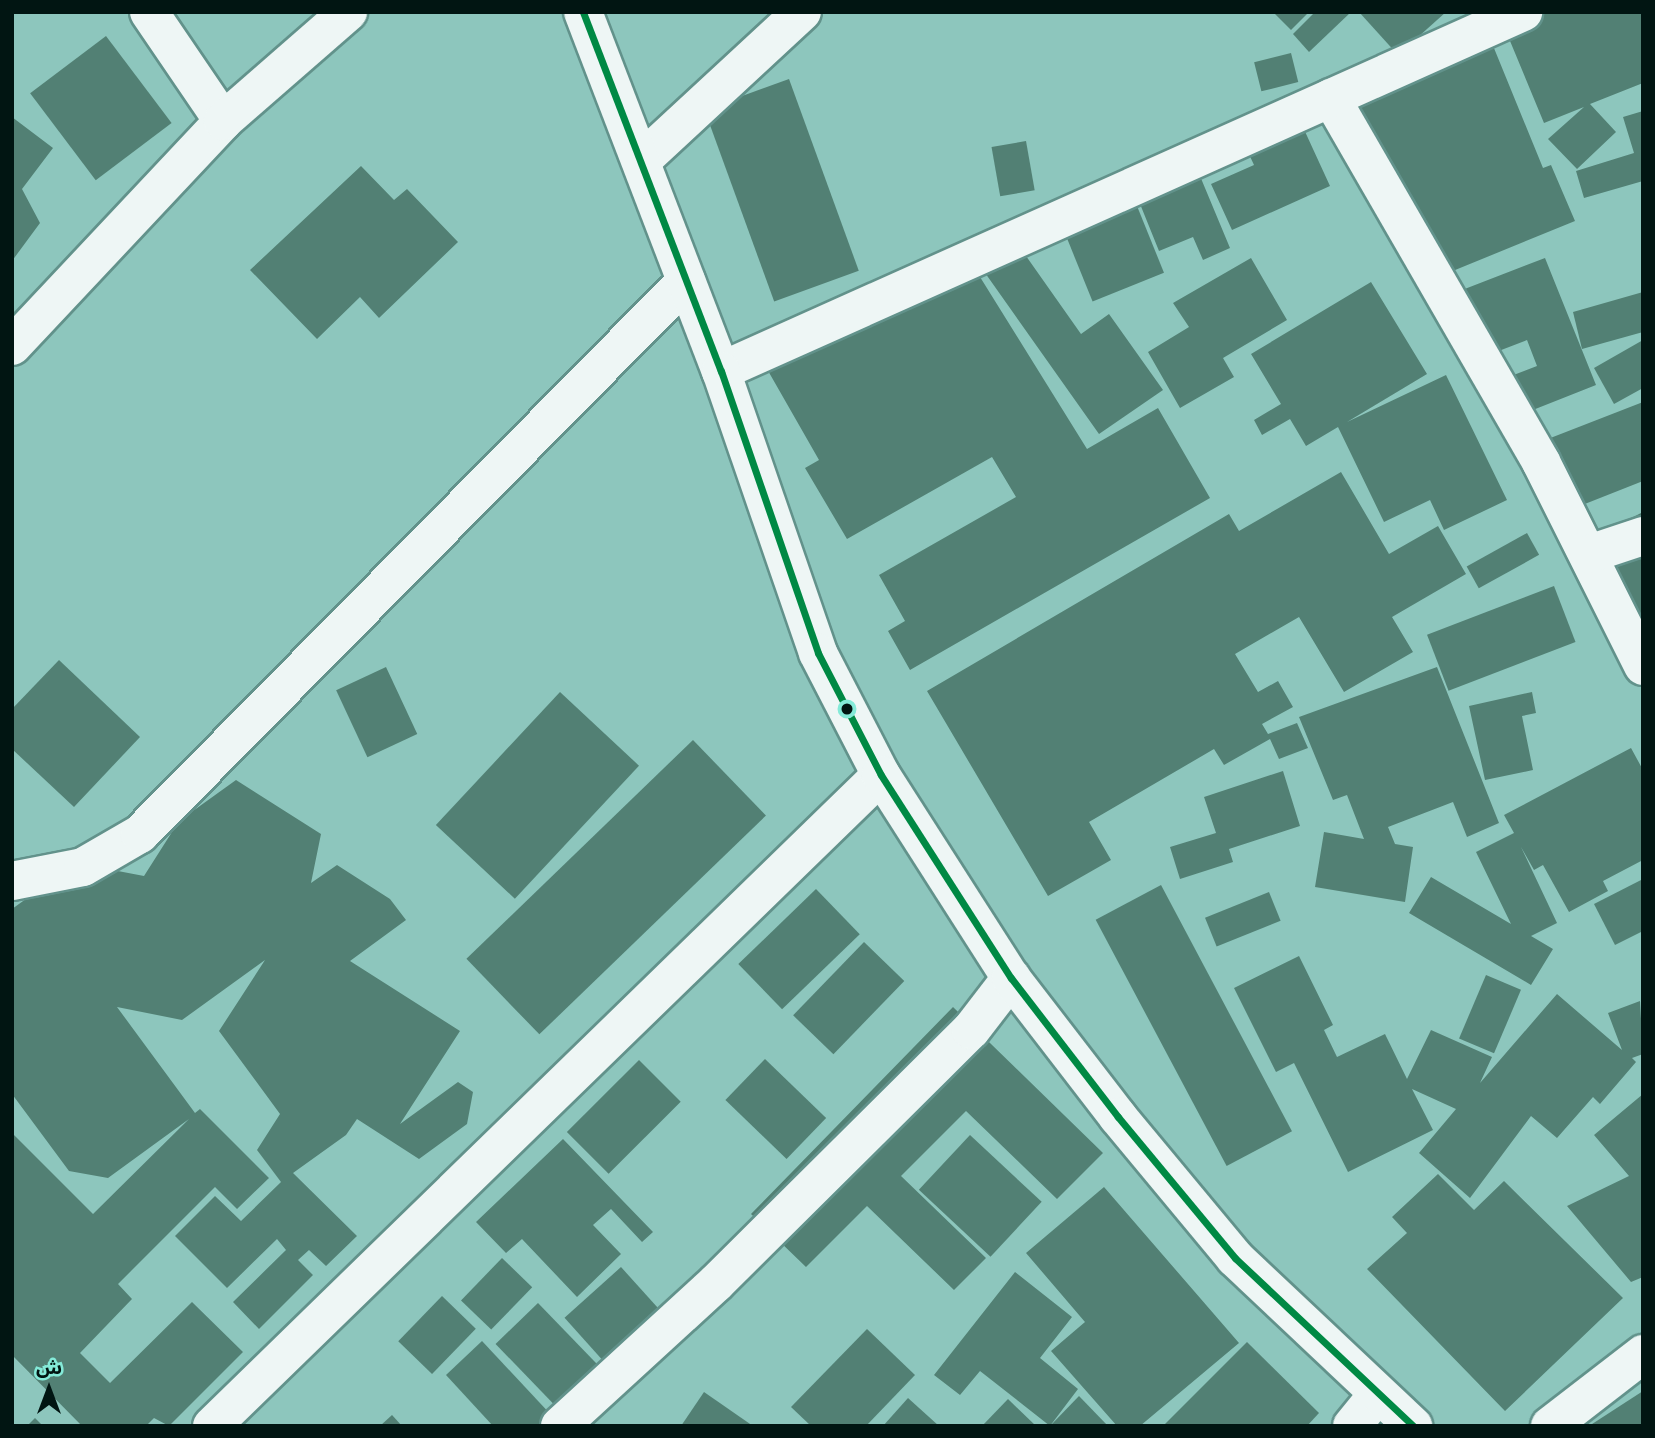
<!DOCTYPE html>
<meta charset="utf-8">
<style>
body{margin:0}
#map{position:relative;width:1655px;height:1438px;overflow:hidden;background:#8dc6bd;font-family:Arial,"Noto Sans Arabic",sans-serif}
div>[style]{position:absolute}
.building>*{inset:0;background:#528074;transform-origin:0 0}
.roads{filter:drop-shadow(2px 0 #62928b) drop-shadow(-2px 0 #62928b) drop-shadow(0 2px #62928b) drop-shadow(0 -2px #62928b)}
.minor>*{height:38px;margin:-19px;padding:0 19px;transform-origin:19px;border-radius:19px;background:#eef6f5}
.major>*{height:38px;margin:-19px;padding:0 19px;transform-origin:19px;border-radius:19px;background:#eef6f5}
.bus-1>*{height:7px;margin:-3.5px;padding:0 3.5px;transform-origin:3.5px;border-radius:3.5px;background:#008944}
.dots>*{width:19px;height:19px;translate:-50% -50%;box-sizing:border-box;border:4px solid #84ead8;border-radius:50%}
span{translate:-50% -50%;white-space:nowrap;text-align:center;line-height:1.15;-webkit-text-stroke:7px #84ead8;paint-order:stroke}
.frame{position:absolute;inset:0;border:14px solid #011512;pointer-events:none}
.north{position:absolute;left:14px;top:1354px;width:70px;height:70px;-webkit-text-stroke:5px #84ead8;paint-order:stroke;rotate:0deg;font-size:19px;font-weight:700;line-height:28px;text-align:center;color:#011512}
.north::after{content:'';display:block;margin:auto;width:24px;height:32px;background:#011512;clip-path:polygon(50% 0,100% 100%,50% 72%,0 100%)}
</style>
<div id="map">
<div class="building">
<div style="clip-path:polygon(1273px 12px,1309px 12px,1291px 30px)"></div>
<div style="clip-path:polygon(1315px 12px,1351px 12px,1309px 52px,1293px 34px)"></div>
<div style="clip-path:polygon(1359px 12px,1446px 12px,1398px 55px)"></div>
<div style="clip-path:polygon(1498px 12px,1643px 12px,1643px 83px,1590px 104px,1616px 132px,1577px 169px,1548px 139px,1584px 107px,1544px 123px)"></div>
<div style="clip-path:polygon(1487px 31px,1543px 168px,1551px 165px,1575px 221px,1416px 286px,1333px 86px)"></div>
<div style="left:106px;top:36px;width:109px;height:95px;rotate:53deg"></div>
<div style="left:1291px;top:53px;width:30px;height:38px;rotate:76deg"></div>
<div style="left:789px;top:79px;width:204px;height:90px;rotate:70deg"></div>
<div style="clip-path:polygon(1643px 111px,1643px 181px,1584px 198px,1576px 171px,1634px 153px,1623px 117px)"></div>
<div style="clip-path:polygon(1296px 112px,1330px 186px,1232px 230px,1211px 184px,1254px 165px,1241px 137px)"></div>
<div style="clip-path:polygon(12px 117px,53px 148px,22px 189px,40px 223px,12px 261px)"></div>
<div style="left:1026px;top:141px;width:50px;height:35px;rotate:80deg"></div>
<div style="clip-path:polygon(1195px 164px,1230px 248px,1203px 260px,1193px 237px,1159px 251px,1134px 189px)"></div>
<div style="clip-path:polygon(361px 166px,394px 200px,407px 189px,458px 242px,379px 318px,360px 297px,317px 339px,250px 270px)"></div>
<div style="left:1137px;top:206px;width:72px;height:77px;rotate:68deg"></div>
<div style="clip-path:polygon(1007px 229px,1081px 334px,1109px 314px,1163px 390px,1099px 434px,971px 253px)"></div>
<div style="clip-path:polygon(962px 248px,1087px 449px,1158px 408px,1210px 498px,910px 670px,888px 631px,905px 621px,879px 575px,1016px 497px,992px 457px,847px 539px,805px 468px,819px 460px,763px 362px)"></div>
<div style="clip-path:polygon(1251px 258px,1287px 320px,1223px 358px,1234px 377px,1180px 408px,1148px 352px,1189px 327px,1173px 303px)"></div>
<div style="clip-path:polygon(1545px 258px,1596px 385px,1505px 421px,1490px 384px,1537px 366px,1527px 340px,1470px 362px,1444px 297px)"></div>
<div style="clip-path:polygon(1371px 282px,1427px 374px,1347px 422px,1446px 375px,1507px 500px,1444px 530px,1430px 500px,1384px 522px,1338px 427px,1306px 446px,1290px 419px,1262px 435px,1254px 420px,1281px 404px,1251px 354px)"></div>
<div style="clip-path:polygon(1643px 292px,1643px 332px,1582px 349px,1573px 312px)"></div>
<div style="clip-path:polygon(1643px 340px,1643px 388px,1614px 404px,1594px 368px)"></div>
<div style="clip-path:polygon(1643px 402px,1643px 481px,1562px 513px,1535px 444px)"></div>
<div style="clip-path:polygon(1341px 472px,1389px 554px,1438px 526px,1466px 574px,1392px 617px,1413px 652px,1344px 692px,1299px 617px,1235px 654px,1258px 692px,1278px 681px,1293px 707px,1262px 724px,1268px 734px,1297px 723px,1308px 748px,1279px 759px,1270px 739px,1224px 765px,1214px 749px,1089px 822px,1111px 860px,1048px 896px,927px 691px,1229px 514px,1239px 531px)"></div>
<div style="clip-path:polygon(1643px 512px,1643px 677px,1582px 543px)"></div>
<div style="left:1527px;top:533px;width:25px;height:69px;rotate:61deg"></div>
<div style="left:1554px;top:586px;width:60px;height:136px;rotate:69deg"></div>
<div style="clip-path:polygon(59px 660px,140px 737px,74px 807px,12px 749px,12px 709px)"></div>
<div style="left:386px;top:667px;width:74px;height:55px;rotate:65deg"></div>
<div style="clip-path:polygon(1437px 667px,1499px 823px,1467px 837px,1453px 802px,1388px 827px,1395px 844px,1413px 847px,1405px 902px,1315px 887px,1324px 832px,1364px 839px,1347px 795px,1333px 800px,1299px 717px)"></div>
<div style="left:560px;top:692px;width:108px;height:182px;rotate:43deg"></div>
<div style="clip-path:polygon(1532px 692px,1536px 713px,1522px 716px,1533px 770px,1485px 780px,1469px 706px)"></div>
<div style="left:693px;top:740px;width:105px;height:315px;rotate:46deg"></div>
<div style="clip-path:polygon(1631px 748px,1643px 770px,1643px 860px,1603px 881px,1608px 891px,1569px 912px,1543px 865px,1534px 870px,1521px 847px,1557px 923px,1531px 936px,1553px 949px,1531px 985px,1409px 913px,1431px 877px,1511px 924px,1476px 852px,1514px 833px,1504px 815px)"></div>
<div style="clip-path:polygon(1283px 771px,1300px 826px,1229px 849px,1233px 862px,1180px 879px,1170px 847px,1216px 833px,1204px 797px)"></div>
<div style="clip-path:polygon(236px 780px,321px 834px,311px 883px,337px 865px,390px 899px,406px 920px,350px 961px,460px 1031px,400px 1124px,458px 1082px,473px 1092px,467px 1124px,419px 1159px,357px 1119px,346px 1135px,293px 1173px,357px 1236px,326px 1266px,309px 1250px,298px 1260px,313px 1275px,259px 1329px,233px 1302px,286px 1250px,277px 1239px,227px 1288px,175px 1236px,215px 1196px,241px 1221px,281px 1182px,257px 1150px,280px 1114px,219px 1031px,265px 960px,182px 1020px,117px 1007px,195px 1113px,200px 1109px,269px 1178px,237px 1209px,215px 1187px,118px 1284px,132px 1299px,80px 1353px,110px 1383px,192px 1302px,243px 1352px,169px 1426px,154px 1418px,146px 1426px,82px 1426px,12px 1355px,12px 1133px,93px 1214px,189px 1119px,108px 1178px,69px 1171px,12px 1094px,12px 909px,76px 863px,144px 876px,179px 821px)"></div>
<div style="clip-path:polygon(1643px 879px,1643px 931px,1615px 945px,1594px 904px)"></div>
<div style="left:1161px;top:885px;width:279px;height:74px;rotate:62deg"></div>
<div style="left:816px;top:889px;width:63px;height:108px;rotate:46deg"></div>
<div style="left:1269px;top:892px;width:31px;height:69px;rotate:68deg"></div>
<div style="left:864px;top:942px;width:56px;height:102px;rotate:44deg"></div>
<div style="clip-path:polygon(1299px 956px,1333px 1025px,1324px 1030px,1337px 1057px,1385px 1034px,1407px 1079px,1431px 1030px,1492px 1057px,1480px 1083px,1557px 994px,1622px 1050px,1608px 1013px,1640px 1001px,1643px 1054px,1632px 1058px,1636px 1062px,1600px 1104px,1593px 1097px,1557px 1138px,1531px 1116px,1470px 1198px,1419px 1153px,1456px 1109px,1412px 1089px,1433px 1130px,1348px 1172px,1294px 1063px,1276px 1072px,1234px 988px)"></div>
<div style="left:1486px;top:975px;width:38px;height:69px;rotate:23deg"></div>
<div style="clip-path:polygon(953px 1007px,1103px 1153px,1057px 1199px,966px 1111px,901px 1176px,986px 1258px,954px 1290px,867px 1206px,806px 1267px,751px 1214px)"></div>
<div style="left:765px;top:1059px;width:85px;height:57px;rotate:44deg"></div>
<div style="left:639px;top:1060px;width:59px;height:102px;rotate:45deg"></div>
<div style="clip-path:polygon(1643px 1094px,1643px 1277px,1631px 1282px,1567px 1206px,1629px 1176px,1594px 1135px)"></div>
<div style="left:970px;top:1135px;width:98px;height:75px;rotate:43deg"></div>
<div style="clip-path:polygon(563px 1139px,653px 1232px,642px 1242px,611px 1209px,593px 1225px,621px 1254px,577px 1297px,522px 1239px,506px 1253px,476px 1222px)"></div>
<div style="clip-path:polygon(1438px 1174px,1474px 1210px,1504px 1181px,1623px 1298px,1505px 1411px,1367px 1269px,1407px 1233px,1392px 1217px)"></div>
<div style="clip-path:polygon(1104px 1187px,1239px 1343px,1140px 1426px,1117px 1426px,1051px 1351px,1085px 1322px,1026px 1253px)"></div>
<div style="left:502px;top:1258px;width:42px;height:59px;rotate:44deg"></div>
<div style="left:621px;top:1267px;width:64px;height:76px;rotate:48deg"></div>
<div style="clip-path:polygon(1015px 1272px,1072px 1317px,1040px 1358px,1078px 1389px,1050px 1426px,980px 1371px,960px 1395px,934px 1375px)"></div>
<div style="left:442px;top:1296px;width:47px;height:63px;rotate:44deg"></div>
<div style="left:538px;top:1303px;width:88px;height:59px;rotate:46deg"></div>
<div style="clip-path:polygon(867px 1329px,915px 1375px,866px 1426px,811px 1426px,791px 1407px)"></div>
<div style="clip-path:polygon(482px 1341px,553px 1417px,543px 1426px,493px 1426px,446px 1375px)"></div>
<div style="clip-path:polygon(1247px 1342px,1319px 1413px,1307px 1426px,1163px 1426px)"></div>
<div style="clip-path:polygon(1643px 1391px,1643px 1426px,1589px 1426px)"></div>
<div style="clip-path:polygon(704px 1392px,753px 1426px,681px 1426px)"></div>
<div style="clip-path:polygon(1079px 1396px,1108px 1426px,1050px 1426px)"></div>
<div style="clip-path:polygon(908px 1398px,939px 1426px,883px 1426px)"></div>
<div style="clip-path:polygon(1008px 1399px,1036px 1426px,982px 1426px)"></div>
<div style="clip-path:polygon(392px 1415px,402px 1426px,380px 1426px)"></div>
<div style="clip-path:polygon(35px 1418px,43px 1426px,27px 1426px)"></div>
</div>
<div class="roads">
<div class="minor">
<div style="left:149px;top:12px;width:132px;rotate:55.8deg"></div>
<div style="left:1331px;top:98px;width:420px;rotate:60deg"></div>
<div style="left:1541px;top:462px;width:228px;rotate:63.4deg"></div>
<div style="left:642px;top:160px;width:218px;rotate:-42.8deg"></div>
<div style="left:12px;top:346px;width:308px;rotate:-46.8deg"></div>
<div style="left:223px;top:121px;width:166px;rotate:-41.1deg"></div>
<div style="left:721px;top:371px;width:879px;rotate:-24.11deg"></div>
<div style="left:1589px;top:554px;width:57px;rotate:-18.4deg"></div>
<div style="left:12px;top:881px;width:72px;rotate:-11.2deg"></div>
<div style="left:83px;top:867px;width:66px;rotate:-30.1deg"></div>
<div style="left:140px;top:834px;width:777px;rotate:-45.36deg"></div>
<div style="left:212px;top:1426px;width:933px;rotate:-44.22deg"></div>
<div style="left:560px;top:1426px;width:212px;rotate:-42.5deg"></div>
<div style="left:716px;top:1283px;width:359px;rotate:-44.8deg"></div>
<div style="left:971px;top:1030px;width:66px;rotate:-52.4deg"></div>
<div style="left:1352px;top:1426px;width:40px;rotate:-51deg"></div>
<div style="left:1550px;top:1426px;width:118px;rotate:-37.7deg"></div>
</div>
<div class="major">
<div style="left:583px;top:12px;width:385px;rotate:69deg"></div>
<div style="left:721px;top:371px;width:298px;rotate:71deg"></div>
<div style="left:818px;top:653px;width:137px;rotate:62.7deg"></div>
<div style="left:881px;top:775px;width:241px;rotate:57.4deg"></div>
<div style="left:1011px;top:978px;width:175px;rotate:52.4deg"></div>
<div style="left:1118px;top:1117px;width:183px;rotate:50.3deg"></div>
<div style="left:1235px;top:1258px;width:245px;rotate:43.3deg"></div>
</div>
</div>
<div class="bus-1">
<div style="left:583px;top:12px;width:385px;rotate:69deg"></div>
<div style="left:721px;top:371px;width:298px;rotate:71deg"></div>
<div style="left:818px;top:653px;width:137px;rotate:62.7deg"></div>
<div style="left:881px;top:775px;width:241px;rotate:57.4deg"></div>
<div style="left:1011px;top:978px;width:175px;rotate:52.4deg"></div>
<div style="left:1118px;top:1117px;width:183px;rotate:50.3deg"></div>
<div style="left:1235px;top:1258px;width:245px;rotate:43.3deg"></div>
</div>
<div class="dots">
<div style="left:847px;top:709px;background:#011512"></div>
</div>
<div class="frame"></div>
<div class="north">ش</div>
</div>
